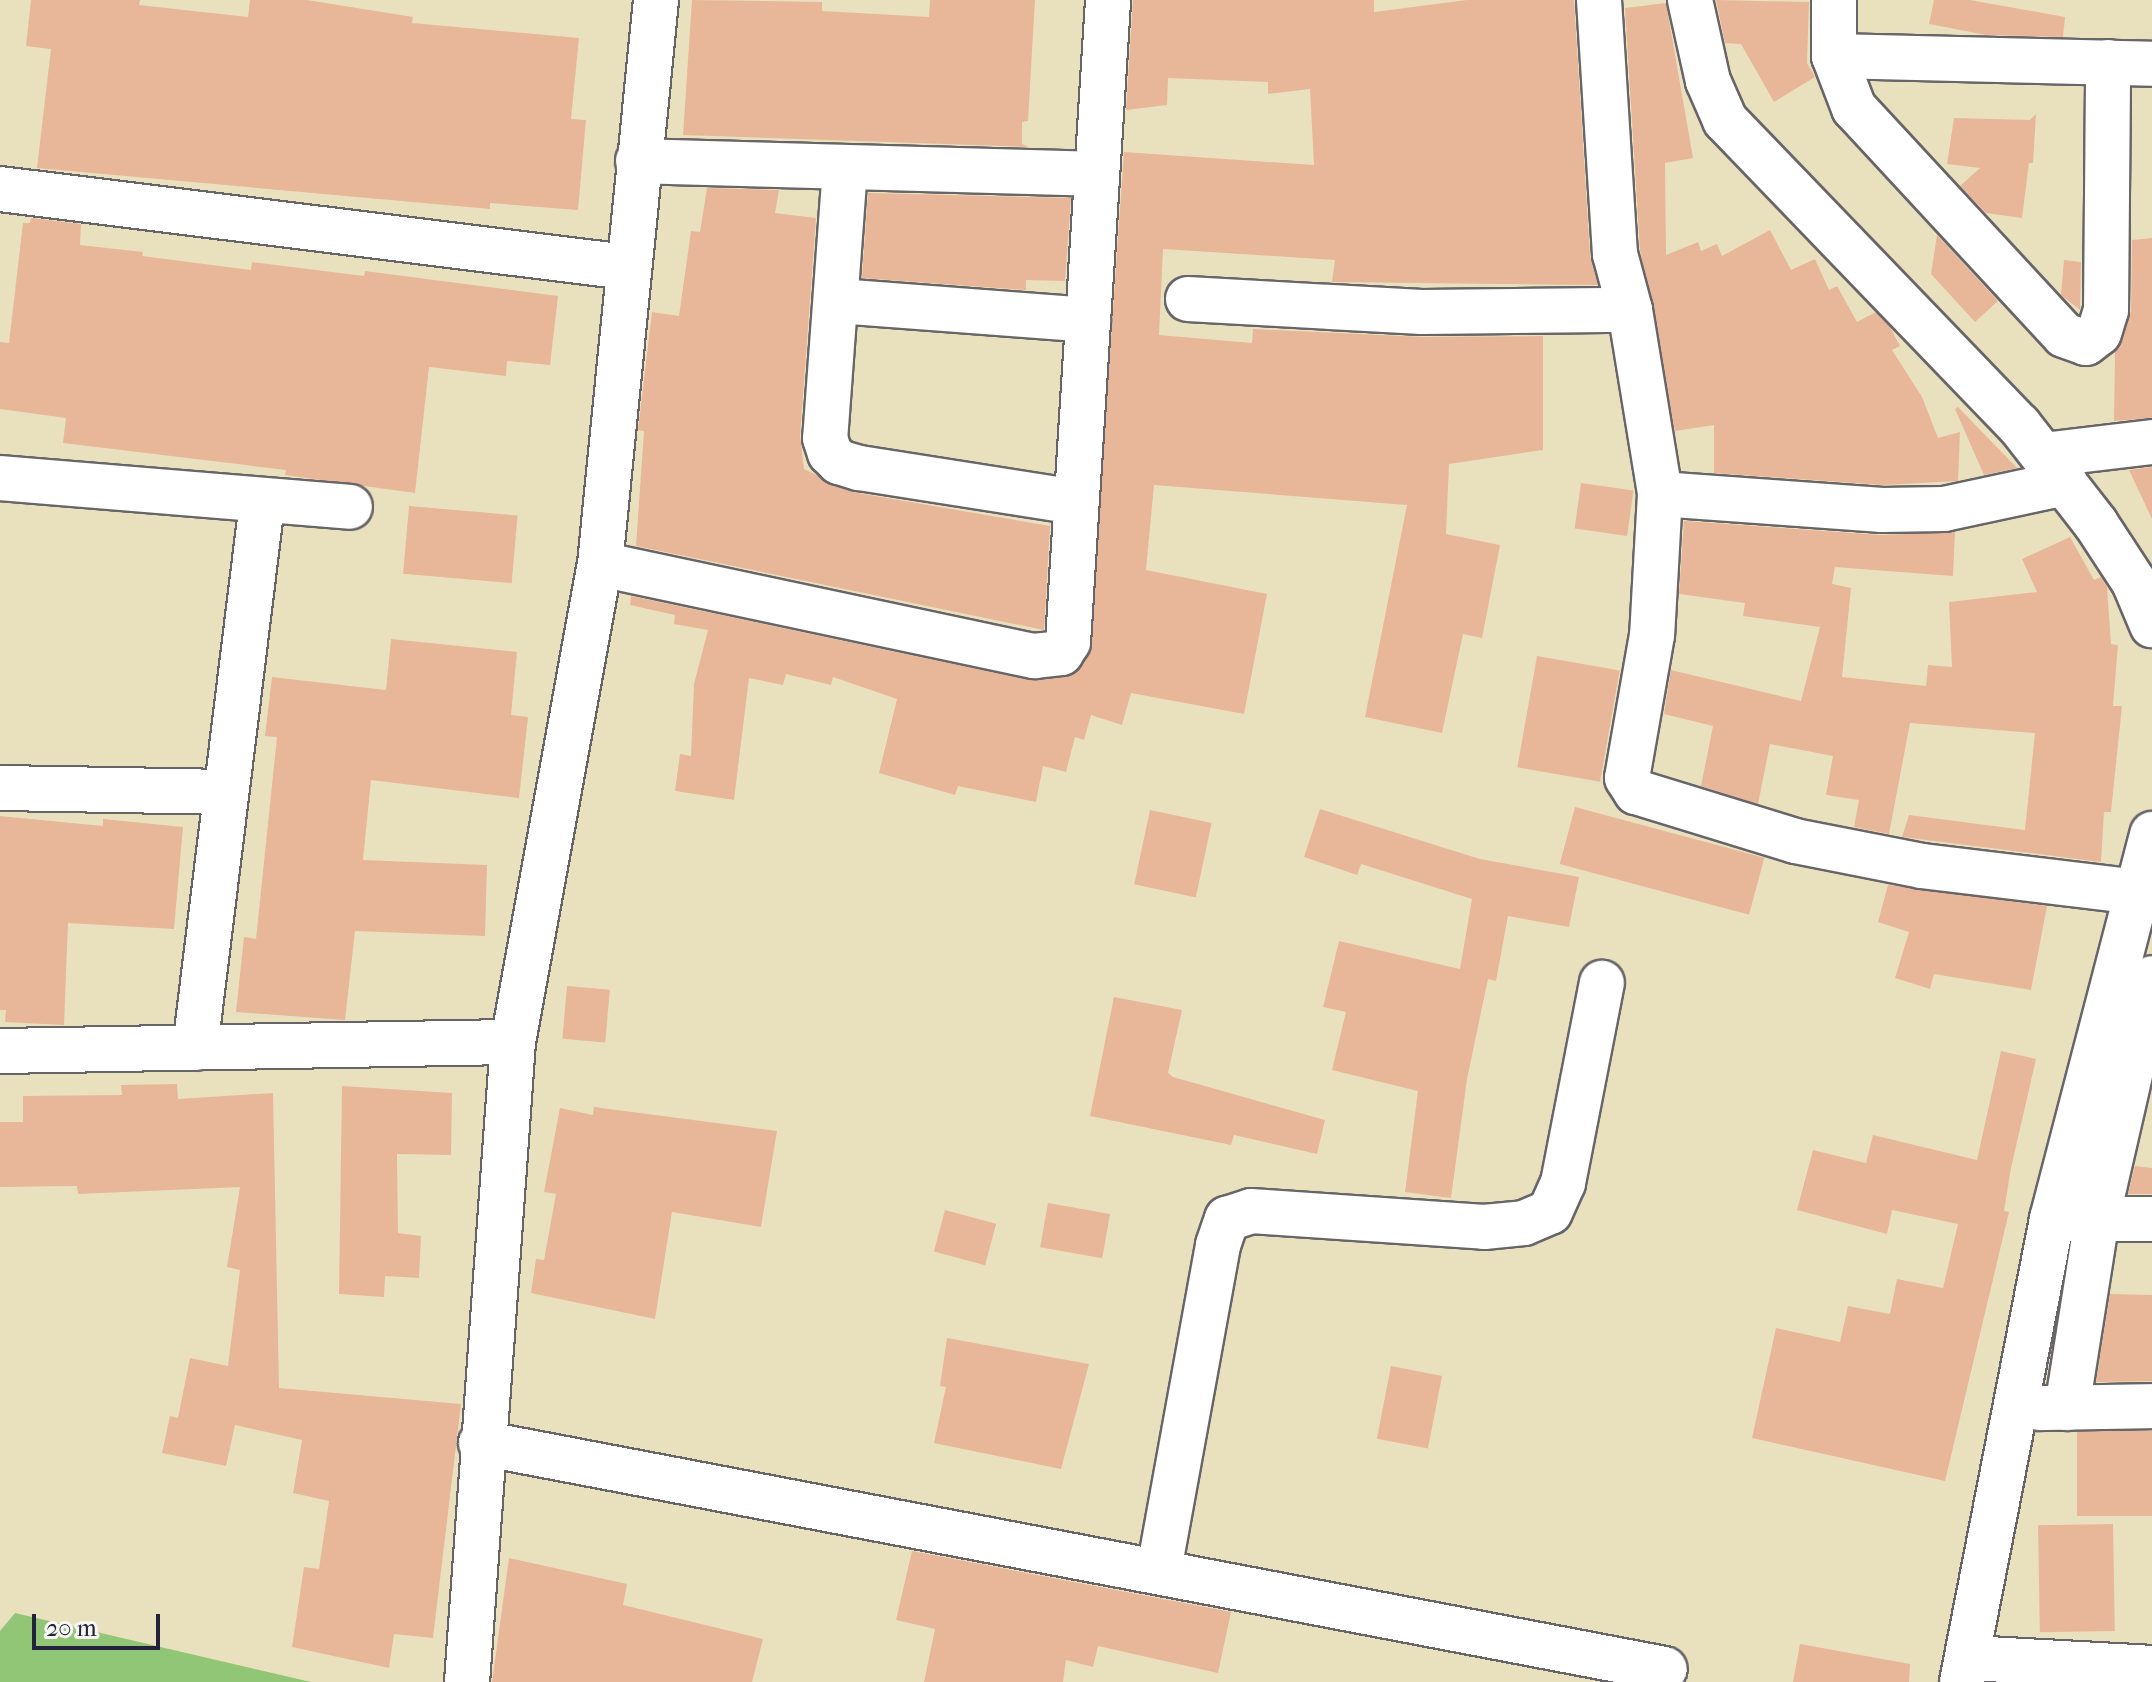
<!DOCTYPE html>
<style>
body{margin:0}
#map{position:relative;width:2152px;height:1682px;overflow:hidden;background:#e9e1be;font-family:"IM FELL French Canon",serif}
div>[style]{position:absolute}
.green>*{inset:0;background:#92c677}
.building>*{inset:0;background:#e8b799;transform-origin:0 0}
.roads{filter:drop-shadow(2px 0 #686569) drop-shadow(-2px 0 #686569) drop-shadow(0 2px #686569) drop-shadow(0 -2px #686569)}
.minor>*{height:44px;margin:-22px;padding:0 22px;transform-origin:22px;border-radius:22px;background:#fff}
span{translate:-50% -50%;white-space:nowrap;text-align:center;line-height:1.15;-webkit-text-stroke:7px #f6f6f2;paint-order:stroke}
.scale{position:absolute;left:32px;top:1614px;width:128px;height:36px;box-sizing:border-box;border:4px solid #22223b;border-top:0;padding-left:10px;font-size:24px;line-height:28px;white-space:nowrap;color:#22223b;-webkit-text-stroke:6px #f6f6f2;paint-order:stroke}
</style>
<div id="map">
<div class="green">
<div style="clip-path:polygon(15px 1613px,311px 1682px,0 1682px,0 1631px)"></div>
</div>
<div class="building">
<div style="clip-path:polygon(31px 0,140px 0,139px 5px,248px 17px,250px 0,307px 0,413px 17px,412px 23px,579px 38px,571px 119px,586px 120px,578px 210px,490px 203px,490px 209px,37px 168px,51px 49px,26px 46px)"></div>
<div style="clip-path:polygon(692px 0,822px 2px,822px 11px,929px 17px,930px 0,1035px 0,1028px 121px,1022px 122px,1022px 144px,1029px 147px,683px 135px)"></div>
<div style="clip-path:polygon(1133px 0,1374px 0,1374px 12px,1467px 0,1574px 0,1590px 256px,1598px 285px,1332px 282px,1335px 260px,1163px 249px,1159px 335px,1252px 343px,1253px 329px,1422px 337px,1543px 336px,1543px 450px,1449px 464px,1446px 534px,1500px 545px,1482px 638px,1463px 634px,1442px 733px,1365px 717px,1407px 505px,1154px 485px,1146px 570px,1267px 594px,1244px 714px,1131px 693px,1122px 725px,1091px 715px,1084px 740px,1075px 737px,1066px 772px,1043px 766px,1036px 802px,958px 786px,955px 795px,879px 773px,897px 699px,833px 677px,831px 685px,786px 674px,783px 685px,749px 678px,734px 800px,675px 791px,680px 754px,691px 756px,694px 684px,708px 630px,674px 624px,675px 615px,630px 605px,631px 596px,1029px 680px,1074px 674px,1089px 655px,1124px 152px,1314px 165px,1310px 89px,1268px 94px,1268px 82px,1168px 78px,1167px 105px,1126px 110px)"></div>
<div style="clip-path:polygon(1716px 0,1809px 2px,1807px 63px,1815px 77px,1774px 102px,1741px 44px,1725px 43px)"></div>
<div style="clip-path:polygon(1934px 0,1970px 0,2065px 17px,2063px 37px,1986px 35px,1929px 24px)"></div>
<div style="clip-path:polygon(1666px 3px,1693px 158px,1665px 163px,1666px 255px,1698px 242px,1701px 251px,1717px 244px,1722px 256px,1770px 230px,1791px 270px,1815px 259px,1829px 290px,1837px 286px,1857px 322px,1876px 312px,1890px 327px,1900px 346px,1892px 350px,1922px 397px,1938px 438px,1960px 432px,1958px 481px,1883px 485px,1714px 473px,1714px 425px,1675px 431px,1640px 250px,1625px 8px)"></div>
<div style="clip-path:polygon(2036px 114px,2033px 163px,2029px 163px,2022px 218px,1986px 213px,1960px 186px,1980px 168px,1947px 164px,1954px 118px,2030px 120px)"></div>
<div style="clip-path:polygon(707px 188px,779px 190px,775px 213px,816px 218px,800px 436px,804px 469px,852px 492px,1050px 526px,1044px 630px,636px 546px,644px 431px,638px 430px,652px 312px,679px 316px,691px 231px,700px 232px)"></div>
<div style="clip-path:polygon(868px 193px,1071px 198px,1065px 281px,1026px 280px,1026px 290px,862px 278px)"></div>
<div style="clip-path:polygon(31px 218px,81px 224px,80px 245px,143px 252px,142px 256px,251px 270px,252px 262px,364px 276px,365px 271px,558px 296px,550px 365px,507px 361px,506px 376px,429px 367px,415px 493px,285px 475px,286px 470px,63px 443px,66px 418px,0 409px,0 342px,9px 343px,23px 223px,30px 223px)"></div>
<div style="clip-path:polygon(1937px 235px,1998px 301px,1975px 322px,1931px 274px)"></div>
<div style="clip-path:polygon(2152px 238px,2152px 418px,2114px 421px,2115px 352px,2131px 311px,2132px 240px)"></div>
<div style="clip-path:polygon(2064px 260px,2081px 262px,2080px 310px,2061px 295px)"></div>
<div style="clip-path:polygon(1958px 407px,2017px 468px,1984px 475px,1955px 409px)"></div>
<div style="clip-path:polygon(2152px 467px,2152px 519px,2129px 470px)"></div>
<div style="left:1581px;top:483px;width:53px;height:46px;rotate:8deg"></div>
<div style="left:409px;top:506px;width:109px;height:68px;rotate:5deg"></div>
<div style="clip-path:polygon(1684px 521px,1880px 535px,1955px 532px,1953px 576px,1835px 567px,1832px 584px,1851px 588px,1842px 677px,1926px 686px,1928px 665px,1952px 667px,1949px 602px,2037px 592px,2022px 559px,2070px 537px,2094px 580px,2101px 577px,2107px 587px,2111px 644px,2118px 645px,2113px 706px,2122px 706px,2111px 812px,2104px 812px,2101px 862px,1902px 837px,1909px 815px,2025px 830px,2035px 733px,1910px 723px,1889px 834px,1854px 827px,1859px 800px,1826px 795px,1833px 756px,1770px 744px,1758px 804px,1701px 786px,1713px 726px,1664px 714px,1671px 670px,1801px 701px,1820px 627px,1743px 616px,1745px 603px,1679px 594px)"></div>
<div style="clip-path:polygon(391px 639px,517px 652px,511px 715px,528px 717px,519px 798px,371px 780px,363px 860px,487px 865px,485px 936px,355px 931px,345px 1020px,236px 1012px,244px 937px,256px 939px,277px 737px,265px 736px,272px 677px,386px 690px)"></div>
<div style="left:1537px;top:656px;width:84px;height:113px;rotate:10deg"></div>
<div style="left:1575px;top:807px;width:196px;height:59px;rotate:15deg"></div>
<div style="clip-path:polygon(1320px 809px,1480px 859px,1579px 877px,1569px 927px,1508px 916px,1496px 981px,1488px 979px,1467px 1079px,1451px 1198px,1405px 1192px,1418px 1091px,1332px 1070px,1346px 1012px,1323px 1007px,1339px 941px,1460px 969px,1472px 899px,1361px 864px,1357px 875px,1304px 857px)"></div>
<div style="left:1150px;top:810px;width:63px;height:76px;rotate:12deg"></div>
<div style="clip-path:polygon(0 816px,103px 826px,103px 819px,183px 827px,174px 929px,68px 923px,64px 1025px,5px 1022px,6px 1010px,0 1010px)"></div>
<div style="clip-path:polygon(1888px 885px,2047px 906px,2031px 990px,1934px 974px,1930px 989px,1895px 978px,1909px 932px,1878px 922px)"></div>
<div style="left:567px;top:986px;width:43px;height:53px;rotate:5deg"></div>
<div style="clip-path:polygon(1114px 997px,1182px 1010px,1168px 1073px,1173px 1077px,1325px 1120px,1317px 1154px,1234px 1135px,1231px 1145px,1090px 1116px)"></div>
<div style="clip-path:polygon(2001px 1051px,2036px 1059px,2011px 1168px,2004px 1211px,2009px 1212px,1945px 1481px,1752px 1438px,1776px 1328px,1840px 1342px,1848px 1306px,1890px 1314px,1897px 1279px,1943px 1288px,1958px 1224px,1892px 1210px,1887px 1234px,1797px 1210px,1813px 1150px,1866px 1163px,1873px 1135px,1977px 1160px)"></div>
<div style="clip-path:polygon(177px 1084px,178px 1099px,273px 1093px,279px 1388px,461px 1404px,433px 1638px,394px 1634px,389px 1668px,292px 1647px,304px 1567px,319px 1569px,329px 1501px,293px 1493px,302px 1440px,235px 1425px,226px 1466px,162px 1453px,170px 1416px,178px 1418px,190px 1358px,228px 1366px,240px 1270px,227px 1267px,240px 1187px,78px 1194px,77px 1186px,0 1187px,0 1122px,23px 1122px,23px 1096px,122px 1095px,121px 1085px)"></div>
<div style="clip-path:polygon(342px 1086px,452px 1093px,451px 1155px,397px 1154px,398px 1233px,421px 1236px,419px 1278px,385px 1276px,384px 1297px,339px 1294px)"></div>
<div style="clip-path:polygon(594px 1107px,777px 1131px,761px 1227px,672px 1212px,655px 1319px,531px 1293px,536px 1259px,544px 1260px,556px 1194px,544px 1192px,560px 1108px,593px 1115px)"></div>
<div style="clip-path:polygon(2135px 1166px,2152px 1168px,2152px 1194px,2128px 1194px)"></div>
<div style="left:1048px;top:1203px;width:63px;height:45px;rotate:10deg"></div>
<div style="left:945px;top:1210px;width:53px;height:43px;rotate:15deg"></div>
<div style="clip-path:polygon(2110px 1294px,2152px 1295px,2152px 1381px,2096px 1382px)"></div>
<div style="clip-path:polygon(947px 1338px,1089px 1364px,1061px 1469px,934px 1443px,946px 1387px,940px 1386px)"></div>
<div style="left:1391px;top:1366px;width:52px;height:74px;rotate:11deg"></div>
<div style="left:2152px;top:1431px;width:85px;height:75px;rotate:90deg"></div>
<div style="left:2113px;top:1524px;width:107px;height:75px;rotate:89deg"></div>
<div style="clip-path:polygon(912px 1551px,1231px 1612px,1218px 1673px,1098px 1646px,1093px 1667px,1066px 1660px,1063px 1682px,924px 1682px,935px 1629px,896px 1620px)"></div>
<div style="clip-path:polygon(509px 1558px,627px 1584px,623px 1605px,763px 1639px,752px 1682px,492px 1682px)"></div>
<div style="clip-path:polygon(1800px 1644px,1910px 1664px,1909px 1682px,1793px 1682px)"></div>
</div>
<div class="roads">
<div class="minor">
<div style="left:1599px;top:0;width:255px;rotate:86.4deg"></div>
<div style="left:1615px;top:254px;width:58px;rotate:75deg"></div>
<div style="left:1630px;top:310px;width:186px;rotate:80.7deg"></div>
<div style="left:1660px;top:494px;width:141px;rotate:93.2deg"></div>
<div style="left:1652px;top:635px;width:145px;rotate:99.9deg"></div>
<div style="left:1627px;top:778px;width:17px;rotate:57deg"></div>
<div style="left:1636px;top:792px;width:166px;rotate:17.1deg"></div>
<div style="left:1795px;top:841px;width:129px;rotate:11.1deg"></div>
<div style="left:1922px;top:866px;width:217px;rotate:6.9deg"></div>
<div style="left:1690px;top:0;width:83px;rotate:77.5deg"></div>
<div style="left:1708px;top:81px;width:43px;rotate:66.4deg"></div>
<div style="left:1725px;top:120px;width:424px;rotate:46.1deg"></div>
<div style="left:2019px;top:425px;width:125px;rotate:52.1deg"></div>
<div style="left:2096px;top:524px;width:69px;rotate:56.8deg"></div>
<div style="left:2134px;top:582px;width:47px;rotate:67.3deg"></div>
<div style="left:1834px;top:0;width:56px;rotate:90deg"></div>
<div style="left:1834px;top:56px;width:56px;rotate:69deg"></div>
<div style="left:1854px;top:108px;width:309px;rotate:47.2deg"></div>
<div style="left:2064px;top:335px;width:23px;rotate:20deg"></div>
<div style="left:2086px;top:343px;width:16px;rotate:-38deg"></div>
<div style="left:2099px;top:333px;width:24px;rotate:-73deg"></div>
<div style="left:2106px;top:310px;width:248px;rotate:-89.5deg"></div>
<div style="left:1834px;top:56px;width:318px;rotate:1.4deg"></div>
<div style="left:638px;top:161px;width:459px;rotate:1.6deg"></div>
<div style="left:845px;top:168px;width:271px;rotate:94.2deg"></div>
<div style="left:825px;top:438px;width:16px;rotate:72deg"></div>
<div style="left:830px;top:453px;width:13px;rotate:45deg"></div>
<div style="left:839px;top:462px;width:21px;rotate:17deg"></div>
<div style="left:859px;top:468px;width:220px;rotate:8.9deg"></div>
<div style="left:0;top:189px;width:631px;rotate:7.1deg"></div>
<div style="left:1188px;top:299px;width:234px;rotate:3.2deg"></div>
<div style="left:1422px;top:312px;width:208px;rotate:-0.6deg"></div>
<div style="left:838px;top:301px;width:251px;rotate:4.3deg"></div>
<div style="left:2043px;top:455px;width:110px;rotate:-6.8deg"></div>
<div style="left:0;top:478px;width:351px;rotate:4.7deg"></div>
<div style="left:1660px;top:494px;width:223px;rotate:4.1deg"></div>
<div style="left:1882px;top:510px;width:62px;rotate:-0.9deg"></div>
<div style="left:1944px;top:509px;width:124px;rotate:-12.1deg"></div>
<div style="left:600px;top:564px;width:444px;rotate:12deg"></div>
<div style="left:1034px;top:656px;width:27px;rotate:-6deg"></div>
<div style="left:1061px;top:653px;width:13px;rotate:-58deg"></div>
<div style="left:1068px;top:642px;width:643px;rotate:-86.43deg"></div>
<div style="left:0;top:788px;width:226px;rotate:1deg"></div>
<div style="left:195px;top:1048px;width:549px;rotate:-82.99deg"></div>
<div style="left:0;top:1051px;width:513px;rotate:-1.01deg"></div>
<div style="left:2070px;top:1219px;width:82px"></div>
<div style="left:2039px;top:1408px;width:113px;rotate:-1deg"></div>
<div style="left:2067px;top:1408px;width:191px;rotate:-81deg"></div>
<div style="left:2097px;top:1219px;width:247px;rotate:-77.1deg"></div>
<div style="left:481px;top:1443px;width:1205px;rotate:10.81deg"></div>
<div style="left:1159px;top:1570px;width:330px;rotate:-79.7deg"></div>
<div style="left:1218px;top:1245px;width:28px;rotate:-71deg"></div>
<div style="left:1227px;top:1219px;width:25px;rotate:-18deg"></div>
<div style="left:1251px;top:1211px;width:234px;rotate:3.9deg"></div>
<div style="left:1484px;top:1227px;width:40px;rotate:-5.7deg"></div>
<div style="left:1524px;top:1223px;width:28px;rotate:-23deg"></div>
<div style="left:1550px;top:1212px;width:32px;rotate:-66deg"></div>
<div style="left:1563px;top:1183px;width:204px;rotate:-79deg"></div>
<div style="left:1969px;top:1658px;width:183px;rotate:3.1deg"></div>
<div style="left:467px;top:1682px;width:642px;rotate:-85.89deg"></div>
<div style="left:513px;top:1042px;width:486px;rotate:-79.7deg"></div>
<div style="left:600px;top:564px;width:567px;rotate:-84.33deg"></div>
<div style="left:1962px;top:1682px;width:472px;rotate:-79deg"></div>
<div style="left:2052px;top:1219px;width:398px;rotate:-75.4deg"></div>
</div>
</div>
<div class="scale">20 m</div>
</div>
